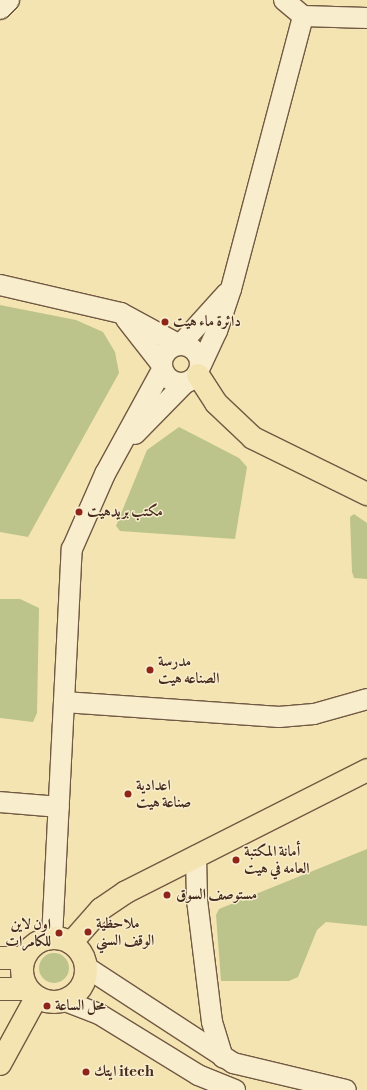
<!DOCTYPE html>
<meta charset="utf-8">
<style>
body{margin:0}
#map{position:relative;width:367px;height:1090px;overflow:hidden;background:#f4e4b1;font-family:"Libre Bodoni",Amiri,serif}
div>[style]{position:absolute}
.green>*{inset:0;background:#bcc48b}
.round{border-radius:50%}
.roads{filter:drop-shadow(1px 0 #725944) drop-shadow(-1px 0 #725944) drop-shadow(0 1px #725944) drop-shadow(0 -1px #725944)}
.minor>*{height:20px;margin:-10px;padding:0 10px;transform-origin:10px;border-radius:10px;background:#f8edcc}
.minor>.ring{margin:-10px;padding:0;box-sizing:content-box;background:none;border:20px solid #f8edcc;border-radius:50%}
.major>*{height:22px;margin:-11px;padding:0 11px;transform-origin:11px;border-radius:11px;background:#f4e4b1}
.major>.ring{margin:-11px;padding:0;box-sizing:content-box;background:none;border:22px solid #f4e4b1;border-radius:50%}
.dots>*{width:11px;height:11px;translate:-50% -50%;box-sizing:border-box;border:2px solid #f8edcc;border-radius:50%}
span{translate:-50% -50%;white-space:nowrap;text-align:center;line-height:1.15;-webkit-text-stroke:3px #f8edcc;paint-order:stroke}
.poi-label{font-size:15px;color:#462b1f;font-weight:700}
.left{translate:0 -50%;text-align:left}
.right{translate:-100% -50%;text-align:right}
</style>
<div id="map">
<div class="green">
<div style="clip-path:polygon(0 305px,76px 320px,103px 332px,115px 352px,119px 373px,28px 537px,0 532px)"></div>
<div style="clip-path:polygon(179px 427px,239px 458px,247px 467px,235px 539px,120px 531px,116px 526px,147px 450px)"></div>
<div style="clip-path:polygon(354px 514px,367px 523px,367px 579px,354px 578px,352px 572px,350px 517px)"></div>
<div style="clip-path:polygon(0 599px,20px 599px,39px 608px,37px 713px,33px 722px,0 718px)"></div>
<div style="clip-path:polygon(367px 849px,367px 926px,326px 922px,317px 930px,298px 977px,289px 981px,221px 981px,216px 915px,219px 909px)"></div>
<div class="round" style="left:39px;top:953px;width:30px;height:30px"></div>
</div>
<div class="roads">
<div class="minor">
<div style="left:284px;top:0;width:25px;rotate:40deg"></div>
<div style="left:0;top:9px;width:13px;rotate:-45deg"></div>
<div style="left:303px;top:16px;width:64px;rotate:1.8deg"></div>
<div style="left:0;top:285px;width:124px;rotate:13deg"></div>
<div style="left:121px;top:313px;width:67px;rotate:28.5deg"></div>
<div style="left:180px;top:345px;width:70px;rotate:-47.9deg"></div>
<div style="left:126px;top:319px;width:57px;rotate:52.1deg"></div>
<div class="ring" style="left:162px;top:345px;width:18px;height:18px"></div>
<div style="left:201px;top:365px;width:38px;rotate:-65deg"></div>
<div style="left:217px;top:331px;width:44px;rotate:-71.6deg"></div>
<div style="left:231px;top:289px;width:282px;rotate:-75.2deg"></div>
<div style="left:135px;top:434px;width:70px;rotate:-45.6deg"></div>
<div style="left:64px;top:702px;width:216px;rotate:4deg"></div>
<div style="left:279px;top:717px;width:35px;rotate:-5deg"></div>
<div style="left:314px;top:714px;width:55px;rotate:-15.8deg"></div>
<div style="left:0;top:802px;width:59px;rotate:4.8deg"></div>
<div style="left:196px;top:856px;width:44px;rotate:88.7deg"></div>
<div style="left:197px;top:900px;width:123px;rotate:83deg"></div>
<div style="left:212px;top:1022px;width:37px;rotate:73deg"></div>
<div style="left:52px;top:938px;width:390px;rotate:-87.1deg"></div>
<div style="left:72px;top:549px;width:82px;rotate:-66.3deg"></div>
<div style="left:105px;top:474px;width:119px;rotate:-61.3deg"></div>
<div style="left:86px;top:967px;width:176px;rotate:33.1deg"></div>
<div style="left:233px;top:1063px;width:116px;rotate:13.4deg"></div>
<div style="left:65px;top:1001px;width:36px;rotate:21deg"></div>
<div style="left:99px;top:1014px;width:116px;rotate:31.6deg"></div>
<div style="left:198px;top:1075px;width:40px;rotate:22deg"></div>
</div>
<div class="major">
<div style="left:198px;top:375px;width:33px;rotate:57deg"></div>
<div style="left:216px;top:403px;width:51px;rotate:43.4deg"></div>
<div style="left:253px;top:438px;width:127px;rotate:26.2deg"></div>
<div class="ring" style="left:22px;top:938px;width:42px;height:42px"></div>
<div style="left:71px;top:943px;width:45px;rotate:-48.6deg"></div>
<div style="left:101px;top:909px;width:30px;rotate:-34deg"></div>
<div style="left:126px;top:892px;width:270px;rotate:-26.8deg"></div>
<div style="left:0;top:958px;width:24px"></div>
<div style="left:0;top:989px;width:27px"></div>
<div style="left:0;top:1064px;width:75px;rotate:-61.4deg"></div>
</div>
</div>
<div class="dots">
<div style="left:165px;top:322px;background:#8f2418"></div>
<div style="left:79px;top:512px;background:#8f2418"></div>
<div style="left:150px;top:670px;background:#8f2418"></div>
<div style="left:128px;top:794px;background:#8f2418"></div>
<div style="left:236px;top:860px;background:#8f2418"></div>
<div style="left:167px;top:895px;background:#8f2418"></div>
<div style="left:88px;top:932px;background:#8f2418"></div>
<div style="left:59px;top:933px;background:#8f2418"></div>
<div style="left:47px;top:1006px;background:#8f2418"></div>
<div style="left:86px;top:1072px;background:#8f2418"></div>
</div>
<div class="poi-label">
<span class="left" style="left:173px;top:322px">دائرة ماء هيت</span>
<span class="left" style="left:87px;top:512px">مكتب بريدهيت</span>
<span class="left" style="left:158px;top:670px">مدرسة<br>الصناعه هيت</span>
<span class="left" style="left:136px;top:794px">اعدادية<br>صناعة هيت</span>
<span class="left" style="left:244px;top:860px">أمانة المكتبة<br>العامه في هيت</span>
<span class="left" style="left:176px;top:895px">مستوصف السوق</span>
<span class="left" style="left:96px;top:932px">ملاحظية<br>الوقف السني</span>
<span class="right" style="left:51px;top:933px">اون لاين<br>للكامرات</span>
<span class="left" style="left:55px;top:1006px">محل الساعة</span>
<span class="left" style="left:94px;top:1072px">ايتك itech</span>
</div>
</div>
